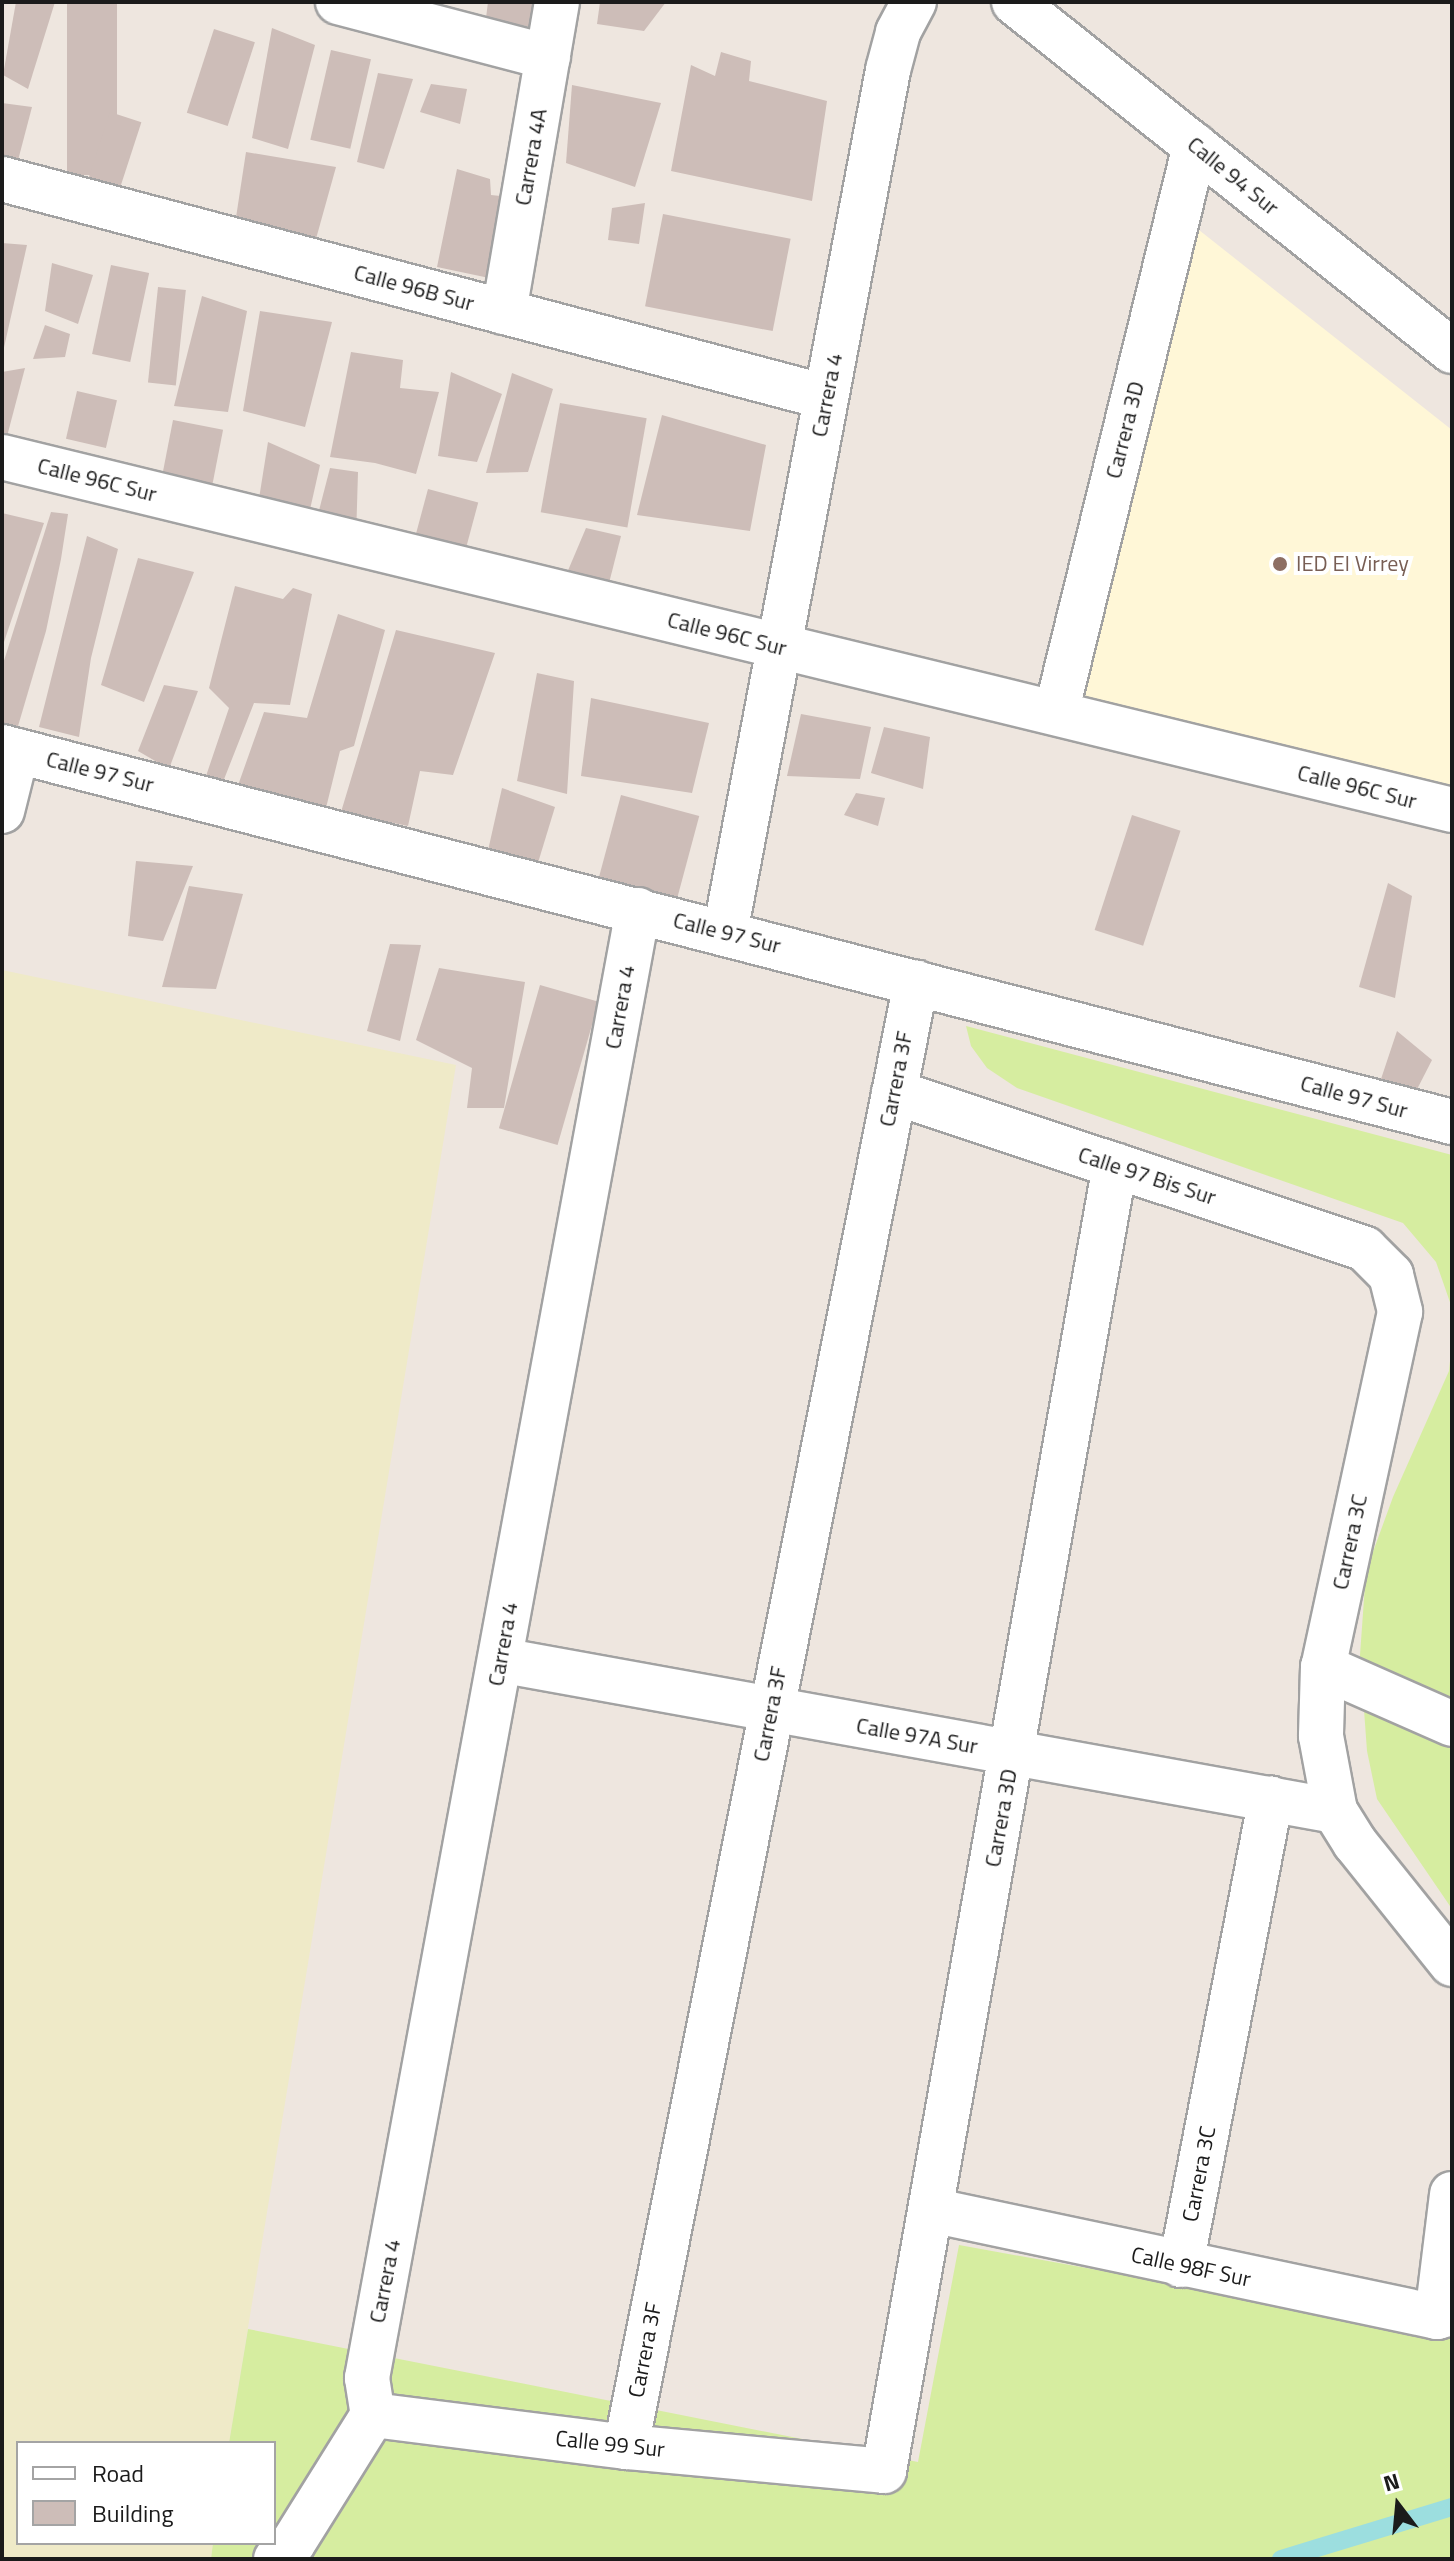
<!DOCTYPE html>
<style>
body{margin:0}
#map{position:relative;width:1454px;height:2561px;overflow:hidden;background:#eee6df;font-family:"Titillium Web",sans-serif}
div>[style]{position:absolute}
.education>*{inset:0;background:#fff7d7}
.farmland>*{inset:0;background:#efeac8}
.grass>*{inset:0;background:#d6eda0}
.stream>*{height:18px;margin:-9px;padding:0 9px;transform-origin:9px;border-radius:9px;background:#9cdedf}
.building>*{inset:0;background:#cdbdb8;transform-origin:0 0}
.roads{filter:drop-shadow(2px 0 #a2a2a2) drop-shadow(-2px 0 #a2a2a2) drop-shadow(0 2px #a2a2a2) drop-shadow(0 -2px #a2a2a2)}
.minor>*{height:44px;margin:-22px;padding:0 22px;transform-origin:22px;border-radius:22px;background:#fff}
.tertiary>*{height:44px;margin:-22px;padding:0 22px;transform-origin:22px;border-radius:22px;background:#fff}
.dots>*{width:22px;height:22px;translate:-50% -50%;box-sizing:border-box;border:4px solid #fff;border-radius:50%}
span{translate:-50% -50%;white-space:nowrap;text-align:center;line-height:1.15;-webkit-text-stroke:8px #fff;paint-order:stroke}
.street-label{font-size:22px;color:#1b1b1b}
.education-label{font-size:22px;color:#785e54}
.left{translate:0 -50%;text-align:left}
.frame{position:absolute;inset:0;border:4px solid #1b1b1b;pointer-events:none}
.legend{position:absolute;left:16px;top:2441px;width:260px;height:104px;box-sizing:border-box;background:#fff;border:2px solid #a4a4a4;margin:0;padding:10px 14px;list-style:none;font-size:24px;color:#1b1b1b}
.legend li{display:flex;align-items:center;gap:16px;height:40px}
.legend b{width:40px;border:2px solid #a4a4a4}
.north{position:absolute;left:1358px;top:2465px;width:80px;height:80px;-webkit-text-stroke:6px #fff;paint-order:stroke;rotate:344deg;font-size:22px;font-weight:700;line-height:32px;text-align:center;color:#1b1b1b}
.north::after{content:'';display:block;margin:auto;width:28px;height:36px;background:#1b1b1b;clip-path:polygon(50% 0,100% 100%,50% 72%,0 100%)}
</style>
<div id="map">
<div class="education">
<div style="clip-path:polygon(1180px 215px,1452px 430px,1452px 794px,1082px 698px)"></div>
</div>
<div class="farmland">
<div style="clip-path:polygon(2px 970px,456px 1065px,229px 2443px,18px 2443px,18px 2543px,213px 2543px,211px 2559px,2px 2559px)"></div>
</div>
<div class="grass">
<div style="clip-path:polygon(966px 1026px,1452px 1155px,1452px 1308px,1436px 1262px,1403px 1223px,1017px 1088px,987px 1068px,971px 1046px)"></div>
<div style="clip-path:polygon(1452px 1341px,1452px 1909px,1377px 1799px,1367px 1751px,1360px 1655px,1366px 1571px,1393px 1497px,1449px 1371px)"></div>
<div style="clip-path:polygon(959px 2245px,1452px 2334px,1452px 2559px,211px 2559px,213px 2543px,274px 2543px,274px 2443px,229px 2443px,248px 2329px,918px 2462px)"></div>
</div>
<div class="stream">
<div style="left:1281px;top:2559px;width:179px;rotate:-16.9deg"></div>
</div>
<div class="building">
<div style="clip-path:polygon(16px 2px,55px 2px,28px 89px,3px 75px)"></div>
<div style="left:67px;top:2px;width:50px;height:173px"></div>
<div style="clip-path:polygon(488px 2px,543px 2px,536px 28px,486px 18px)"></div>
<div style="clip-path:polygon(600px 2px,666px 2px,644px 31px,597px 24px)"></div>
<div style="clip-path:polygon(272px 28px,315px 45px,288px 149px,252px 138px)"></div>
<div style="left:214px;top:29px;width:43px;height:88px;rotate:18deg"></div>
<div style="left:331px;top:50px;width:41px;height:92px;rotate:13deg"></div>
<div style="clip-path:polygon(721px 52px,751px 61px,749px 81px,827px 101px,812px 201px,671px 171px,691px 65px,715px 76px)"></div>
<div style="clip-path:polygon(378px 73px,413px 79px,384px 169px,357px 162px)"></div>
<div style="clip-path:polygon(431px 84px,467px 89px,460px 124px,420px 112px)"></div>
<div style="clip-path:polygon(572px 85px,661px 103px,635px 187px,566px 163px)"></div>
<div style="clip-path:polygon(2px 103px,32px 107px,16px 168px,2px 165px)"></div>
<div style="left:110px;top:112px;width:33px;height:74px;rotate:18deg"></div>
<div style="clip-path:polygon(246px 152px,336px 167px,314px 246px,235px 224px)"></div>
<div style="clip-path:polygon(457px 169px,490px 179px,491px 195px,510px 197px,494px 279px,437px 267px)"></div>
<div style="clip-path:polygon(645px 203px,639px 244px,608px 240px,612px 208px)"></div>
<div style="left:663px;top:214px;width:130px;height:94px;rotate:11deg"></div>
<div style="clip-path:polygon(2px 243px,27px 245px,3px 352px,2px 351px)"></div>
<div style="clip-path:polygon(52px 263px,93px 275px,78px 324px,45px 311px)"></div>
<div style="left:111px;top:265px;width:39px;height:91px;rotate:12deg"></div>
<div style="left:158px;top:287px;width:28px;height:96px;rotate:6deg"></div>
<div style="clip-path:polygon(202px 296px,247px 311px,228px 412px,174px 406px)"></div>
<div style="clip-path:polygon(260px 311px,332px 322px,305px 427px,243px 411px)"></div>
<div style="clip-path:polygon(45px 325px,70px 334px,65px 357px,33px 359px)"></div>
<div style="clip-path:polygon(351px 352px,403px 360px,400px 388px,439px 392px,416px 474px,375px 463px,330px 457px)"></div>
<div style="clip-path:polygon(25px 368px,5px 444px,2px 443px,2px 372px)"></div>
<div style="clip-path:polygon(451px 372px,502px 394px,477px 462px,438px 456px)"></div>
<div style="clip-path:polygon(512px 373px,553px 389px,528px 472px,486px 473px)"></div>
<div style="left:77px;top:391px;width:41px;height:49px;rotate:13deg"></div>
<div style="left:560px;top:403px;width:88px;height:111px;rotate:10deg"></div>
<div style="clip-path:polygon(662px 415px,766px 445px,750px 531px,637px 515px)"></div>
<div style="left:173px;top:420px;width:51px;height:65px;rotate:11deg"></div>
<div style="clip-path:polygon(268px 442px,320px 465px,309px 514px,258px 505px)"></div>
<div style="clip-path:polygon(330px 468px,358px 472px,356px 539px,315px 526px)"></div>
<div style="left:428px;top:489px;width:52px;height:63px;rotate:15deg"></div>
<div style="clip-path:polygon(51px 512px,68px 514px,61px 559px,46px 631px,16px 733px,2px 728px,2px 667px)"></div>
<div style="clip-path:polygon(2px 513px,44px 523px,3px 645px,2px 645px)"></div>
<div style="clip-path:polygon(586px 528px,621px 536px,606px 595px,561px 587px)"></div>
<div style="clip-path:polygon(87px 536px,118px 549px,91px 658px,79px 737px,39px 727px)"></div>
<div style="clip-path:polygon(138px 558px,194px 572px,144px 702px,101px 685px)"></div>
<div style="clip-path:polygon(235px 586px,283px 599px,293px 588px,312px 594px,290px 705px,254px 703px,221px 787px,205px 779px,229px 708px,209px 688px)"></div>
<div style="clip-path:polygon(338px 614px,385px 630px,354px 746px,340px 751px,325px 812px,236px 791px,264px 712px,307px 718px)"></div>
<div style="clip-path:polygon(396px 630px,495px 653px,453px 775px,420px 771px,408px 826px,341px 812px)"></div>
<div style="clip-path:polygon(537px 673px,574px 681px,567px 794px,517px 781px)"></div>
<div style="clip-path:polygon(164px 685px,198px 691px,169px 769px,138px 751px)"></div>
<div style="clip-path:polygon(591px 698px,709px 723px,692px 793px,581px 776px)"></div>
<div style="clip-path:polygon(801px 714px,871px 727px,860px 779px,787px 776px)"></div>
<div style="clip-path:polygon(884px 727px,930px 737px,923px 789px,871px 773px)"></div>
<div style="clip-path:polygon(502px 788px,555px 807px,537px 866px,487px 855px)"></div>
<div style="clip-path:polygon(856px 793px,885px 798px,878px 826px,844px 815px)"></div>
<div style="left:621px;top:795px;width:81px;height:86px;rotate:15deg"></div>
<div style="left:1132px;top:815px;width:51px;height:121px;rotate:18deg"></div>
<div style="clip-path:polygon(136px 861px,193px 866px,163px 941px,128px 936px)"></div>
<div style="clip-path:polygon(1388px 883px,1412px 896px,1395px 998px,1359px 987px)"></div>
<div style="clip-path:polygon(189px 886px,243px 894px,216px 989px,162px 987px)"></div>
<div style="clip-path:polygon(390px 944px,421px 945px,400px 1041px,367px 1031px)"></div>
<div style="clip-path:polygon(439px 968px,525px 982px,504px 1108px,467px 1108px,472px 1068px,416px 1040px)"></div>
<div style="left:540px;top:985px;width:61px;height:149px;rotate:16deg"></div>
<div style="clip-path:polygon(1397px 1031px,1432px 1060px,1409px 1105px,1377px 1091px)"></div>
</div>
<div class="roads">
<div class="minor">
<div style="left:338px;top:2px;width:217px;rotate:14.7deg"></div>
<div style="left:1014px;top:2px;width:560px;rotate:38.55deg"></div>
<div style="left:2px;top:179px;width:852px;rotate:14.82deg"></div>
<div style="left:504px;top:312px;width:314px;rotate:-80.3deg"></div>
<div style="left:2px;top:457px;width:1492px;rotate:13.68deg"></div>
<div style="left:1056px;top:713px;width:584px;rotate:-76.23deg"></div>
<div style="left:2px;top:811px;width:62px;rotate:-76deg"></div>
<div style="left:638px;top:910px;width:1493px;rotate:100.46deg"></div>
<div style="left:367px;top:2378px;width:37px;rotate:81deg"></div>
<div style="left:373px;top:2415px;width:255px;rotate:7.2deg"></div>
<div style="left:626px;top:2447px;width:259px;rotate:5.3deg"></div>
<div style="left:884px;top:2471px;width:1326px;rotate:-79.97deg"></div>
<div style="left:894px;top:1092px;width:496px;rotate:18.4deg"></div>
<div style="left:1365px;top:1249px;width:37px;rotate:45deg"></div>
<div style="left:1391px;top:1275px;width:38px;rotate:76deg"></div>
<div style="left:1400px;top:1312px;width:363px;rotate:102.2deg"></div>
<div style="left:1323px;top:1667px;width:69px;rotate:91.7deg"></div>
<div style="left:1321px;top:1736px;width:76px;rotate:79.4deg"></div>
<div style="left:1335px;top:1811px;width:38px;rotate:58deg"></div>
<div style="left:1355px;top:1843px;width:155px;rotate:51.3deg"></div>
<div style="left:500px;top:1660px;width:849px;rotate:10.25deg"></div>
<div style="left:1323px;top:1667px;width:141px;rotate:23.8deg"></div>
<div style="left:931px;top:2210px;width:517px;rotate:11.94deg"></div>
<div style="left:1437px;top:2317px;width:16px;rotate:-15deg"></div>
<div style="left:1181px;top:2265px;width:475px;rotate:-79.1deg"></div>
<div style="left:1437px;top:2317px;width:124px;rotate:-83deg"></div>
<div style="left:626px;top:2447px;width:1493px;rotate:-78.8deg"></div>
<div style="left:276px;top:2559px;width:23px;rotate:-43deg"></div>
<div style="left:293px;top:2543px;width:151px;rotate:-58deg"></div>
</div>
<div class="tertiary">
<div style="left:2px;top:747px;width:1498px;rotate:14.5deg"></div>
<div style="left:725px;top:933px;width:878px;rotate:-79.3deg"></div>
<div style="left:888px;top:70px;width:39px;rotate:-75deg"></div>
<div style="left:898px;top:32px;width:34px;rotate:-62deg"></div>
</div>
</div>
<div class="dots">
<div style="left:1280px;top:564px;background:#8d6e63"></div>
</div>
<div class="street-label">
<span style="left:531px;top:157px;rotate:-80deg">Carrera 4A</span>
<span style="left:1233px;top:176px;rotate:39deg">Calle 94 Sur</span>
<span style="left:414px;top:288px;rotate:15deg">Calle 96B Sur</span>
<span style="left:827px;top:395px;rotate:-79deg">Carrera 4</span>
<span style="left:1125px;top:430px;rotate:-76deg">Carrera 3D</span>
<span style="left:97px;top:480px;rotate:14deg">Calle 96C Sur</span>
<span style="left:727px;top:634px;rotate:14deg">Calle 96C Sur</span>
<span style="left:100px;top:772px;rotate:14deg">Calle 97 Sur</span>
<span style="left:1357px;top:787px;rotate:14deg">Calle 96C Sur</span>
<span style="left:727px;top:933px;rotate:14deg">Calle 97 Sur</span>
<span style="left:620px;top:1007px;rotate:-80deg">Carrera 4</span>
<span style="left:896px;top:1079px;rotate:-79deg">Carrera 3F</span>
<span style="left:1354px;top:1097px;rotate:15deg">Calle 97 Sur</span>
<span style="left:1147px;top:1176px;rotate:18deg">Calle 97 Bis Sur</span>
<span style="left:1350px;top:1542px;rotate:-78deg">Carrera 3C</span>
<span style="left:503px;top:1644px;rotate:-80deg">Carrera 4</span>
<span style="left:770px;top:1714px;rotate:-79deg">Carrera 3F</span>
<span style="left:917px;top:1736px;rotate:10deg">Calle 97A Sur</span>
<span style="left:1001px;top:1818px;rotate:-80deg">Carrera 3D</span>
<span style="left:1199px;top:2174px;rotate:-79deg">Carrera 3C</span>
<span style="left:1191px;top:2267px;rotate:12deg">Calle 98F Sur</span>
<span style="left:385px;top:2281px;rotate:-79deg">Carrera 4</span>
<span style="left:645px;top:2350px;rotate:-79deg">Carrera 3F</span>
<span style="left:610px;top:2444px;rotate:6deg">Calle 99 Sur</span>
</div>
<div class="education-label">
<span class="left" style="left:1296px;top:564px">IED El Virrey</span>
</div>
<div class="frame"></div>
<ul class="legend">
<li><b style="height:10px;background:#fff"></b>Road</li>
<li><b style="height:22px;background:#cdbdb8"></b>Building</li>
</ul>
<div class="north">N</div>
</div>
